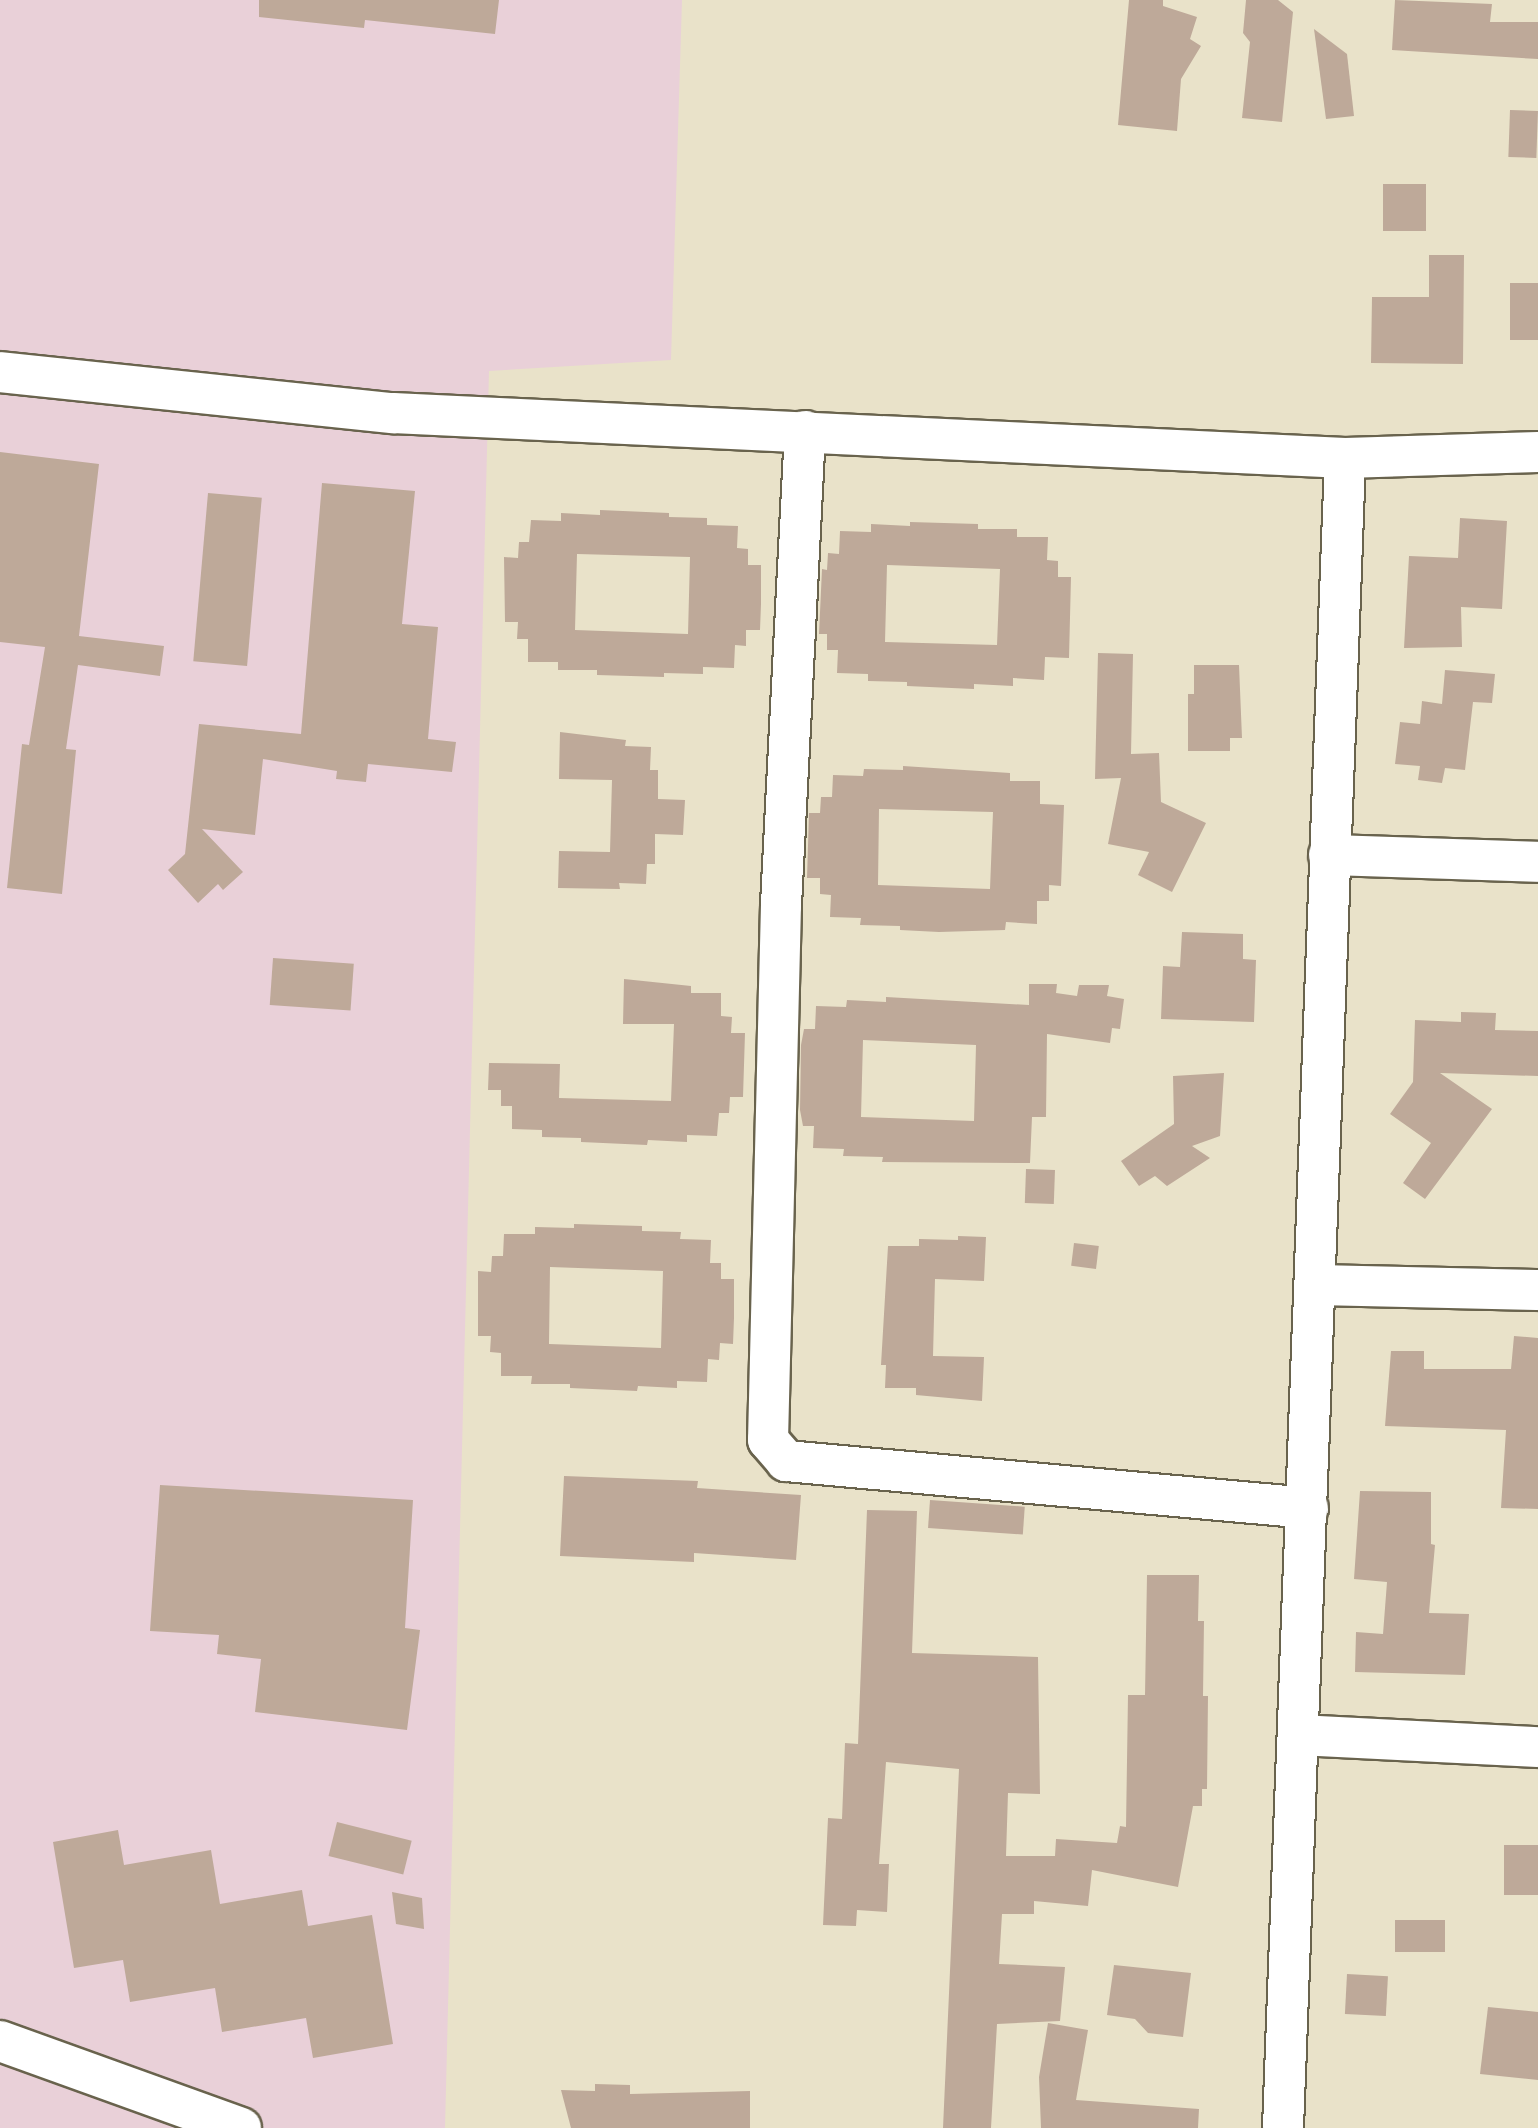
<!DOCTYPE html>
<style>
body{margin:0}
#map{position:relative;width:1538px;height:2128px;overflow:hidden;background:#e9e2c9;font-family:Montserrat,sans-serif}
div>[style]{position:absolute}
.industrial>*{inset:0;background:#e9d0d8}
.building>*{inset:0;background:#bea999;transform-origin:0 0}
.roads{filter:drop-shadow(2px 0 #69634d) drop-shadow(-2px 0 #69634d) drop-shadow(0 2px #69634d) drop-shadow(0 -2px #69634d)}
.minor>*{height:40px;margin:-20px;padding:0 20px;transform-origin:20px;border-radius:20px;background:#fff}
span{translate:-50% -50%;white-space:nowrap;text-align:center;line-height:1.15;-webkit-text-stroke:8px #fff;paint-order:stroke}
</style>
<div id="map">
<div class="industrial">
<div style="clip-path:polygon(0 0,682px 0,671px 360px,489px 371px,445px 2128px,0 2128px)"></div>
</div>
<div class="building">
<div style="clip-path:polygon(259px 0,499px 0,495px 34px,365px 20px,364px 28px,259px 17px)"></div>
<div style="clip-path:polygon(1129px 0,1163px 0,1163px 6px,1197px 17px,1190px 39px,1201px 46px,1181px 79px,1177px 131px,1118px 125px)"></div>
<div style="clip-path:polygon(1246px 0,1278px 0,1293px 12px,1282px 122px,1242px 118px,1250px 42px,1243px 33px)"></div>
<div style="clip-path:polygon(1395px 0,1492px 4px,1490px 22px,1538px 22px,1538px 59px,1392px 50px)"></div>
<div style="clip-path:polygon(1314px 29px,1347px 54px,1354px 116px,1326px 119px)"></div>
<div style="left:1510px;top:110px;width:28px;height:47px;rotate:2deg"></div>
<div style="left:1383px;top:184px;width:43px;height:47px"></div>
<div style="clip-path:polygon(1429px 255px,1464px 255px,1463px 364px,1371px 363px,1372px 297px,1429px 297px)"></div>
<div style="left:1510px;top:283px;width:28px;height:57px"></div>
<div style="clip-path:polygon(0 452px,99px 464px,79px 636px,164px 646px,160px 676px,78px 665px,66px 749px,76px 750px,62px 894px,7px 888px,22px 744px,29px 745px,45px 647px,0 642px)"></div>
<div style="clip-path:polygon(322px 483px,415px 491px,402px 624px,438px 627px,428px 739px,456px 742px,452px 772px,368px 764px,366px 782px,336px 779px,337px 771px,263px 759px,255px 835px,202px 829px,243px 872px,223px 890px,218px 884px,198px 903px,168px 870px,185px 854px,199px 724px,301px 734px)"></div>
<div style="left:208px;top:493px;width:54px;height:169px;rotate:5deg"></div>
<div style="clip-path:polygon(evenodd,600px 510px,669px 513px,669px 517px,707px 518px,707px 525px,738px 526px,737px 548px,748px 549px,748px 565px,761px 565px,761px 604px,760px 630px,746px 630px,746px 646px,735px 645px,734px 668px,703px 667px,703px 674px,664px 673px,664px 677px,597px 675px,597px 670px,558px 670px,558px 662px,528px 662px,528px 639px,517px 639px,518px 622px,505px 622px,504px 557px,518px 558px,519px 542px,529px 542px,531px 520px,561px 521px,561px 513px,600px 515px,600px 510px,577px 554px,690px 557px,688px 634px,575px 630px,577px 554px)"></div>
<div style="clip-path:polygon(1460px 518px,1507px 521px,1502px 609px,1461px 607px,1462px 647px,1404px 648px,1409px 556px,1458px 558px)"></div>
<div style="clip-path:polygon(evenodd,910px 522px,978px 524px,978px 529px,1017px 529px,1017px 537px,1048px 537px,1047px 560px,1058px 561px,1058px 577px,1071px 577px,1069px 658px,1045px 657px,1044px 680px,1013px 678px,1013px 686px,974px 684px,974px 689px,907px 686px,907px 682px,868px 681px,868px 674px,837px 673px,838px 650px,827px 650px,827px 634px,819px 634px,822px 569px,827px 570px,828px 553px,839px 554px,840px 531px,871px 532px,871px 524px,910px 526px,910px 522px,887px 565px,1000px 569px,997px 645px,885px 642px,887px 565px)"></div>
<div style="clip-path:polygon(1098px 653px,1133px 654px,1131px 754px,1159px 753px,1161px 802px,1206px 823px,1172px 892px,1138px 875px,1149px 852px,1108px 844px,1121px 778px,1095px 779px)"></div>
<div style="clip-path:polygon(1194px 665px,1239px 665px,1242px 738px,1230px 738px,1230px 751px,1188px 751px,1188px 694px,1194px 694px)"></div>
<div style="clip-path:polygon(1445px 670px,1495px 674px,1492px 703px,1473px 702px,1465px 770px,1445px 768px,1442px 783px,1418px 780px,1420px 766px,1395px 764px,1400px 722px,1420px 724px,1422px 701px,1442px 704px)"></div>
<div style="clip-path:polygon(560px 732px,626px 740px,625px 746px,651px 747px,650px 770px,658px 770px,658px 799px,685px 800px,683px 835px,655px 834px,655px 864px,647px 864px,646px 884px,619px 883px,620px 889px,558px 888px,559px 851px,610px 852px,612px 780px,559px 779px)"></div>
<div style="clip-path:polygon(evenodd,903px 766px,1010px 773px,1010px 781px,1040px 781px,1040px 804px,1064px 805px,1061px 886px,1049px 885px,1049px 901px,1037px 901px,1037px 924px,1006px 922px,1005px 930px,939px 932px,900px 930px,900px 926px,860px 925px,861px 918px,830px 917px,831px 895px,820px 894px,820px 878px,807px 878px,809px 813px,820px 813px,821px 797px,832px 797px,833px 775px,863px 776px,864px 769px,903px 770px,903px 766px,879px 809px,993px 812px,990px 889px,878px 885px,879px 809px)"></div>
<div style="clip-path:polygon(1182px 932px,1243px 934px,1243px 959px,1256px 960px,1254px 1022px,1161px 1019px,1163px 966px,1180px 967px)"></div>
<div style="left:273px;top:958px;width:81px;height:47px;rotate:4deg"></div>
<div style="clip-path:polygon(624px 979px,691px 986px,691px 993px,721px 993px,721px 1016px,732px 1017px,731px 1033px,745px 1033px,743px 1097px,730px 1097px,729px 1113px,719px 1113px,717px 1136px,687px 1135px,687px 1142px,648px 1140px,647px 1145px,581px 1142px,581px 1138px,542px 1137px,542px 1130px,512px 1129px,512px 1106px,501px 1106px,501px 1090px,488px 1090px,489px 1063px,560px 1064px,559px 1098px,671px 1101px,674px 1024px,623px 1024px)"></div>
<div style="clip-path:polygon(evenodd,1029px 984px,1057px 984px,1056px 993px,1077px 996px,1079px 985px,1109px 985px,1107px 996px,1124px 999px,1120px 1029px,1112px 1028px,1110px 1043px,1047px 1034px,1046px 1117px,1032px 1117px,1030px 1163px,882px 1162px,883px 1157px,843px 1156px,844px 1149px,813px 1148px,814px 1126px,803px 1126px,800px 1110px,801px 1045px,804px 1029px,815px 1029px,816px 1006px,846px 1007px,847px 1000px,886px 1002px,886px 997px,1029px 1005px,1029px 984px,863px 1040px,976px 1045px,974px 1121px,861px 1117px,863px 1040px)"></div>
<div style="clip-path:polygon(1461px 1012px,1496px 1013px,1495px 1030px,1538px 1031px,1538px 1076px,1440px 1073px,1492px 1109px,1425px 1199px,1403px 1183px,1431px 1143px,1390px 1114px,1413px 1082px,1415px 1020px,1461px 1022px)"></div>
<div style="clip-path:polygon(1224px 1073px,1220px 1136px,1192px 1146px,1210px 1158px,1167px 1186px,1155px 1176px,1139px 1186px,1121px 1161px,1174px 1124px,1173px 1076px)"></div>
<div style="left:1026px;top:1169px;width:29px;height:34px;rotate:2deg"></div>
<div style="clip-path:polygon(evenodd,574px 1224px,642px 1226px,642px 1231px,681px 1232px,680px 1239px,711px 1240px,710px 1263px,721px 1263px,721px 1279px,734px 1279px,734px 1318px,733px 1344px,720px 1343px,719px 1360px,708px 1359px,707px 1382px,677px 1381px,677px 1388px,638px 1386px,637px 1391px,570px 1388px,570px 1384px,531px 1384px,532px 1376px,501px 1376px,501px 1353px,490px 1352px,491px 1336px,478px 1336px,478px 1271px,491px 1272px,492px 1256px,503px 1256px,504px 1234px,535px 1234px,535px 1227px,574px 1228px,574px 1224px,550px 1267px,663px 1271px,661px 1348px,549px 1344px,550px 1267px)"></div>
<div style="clip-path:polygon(958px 1236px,986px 1237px,984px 1281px,935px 1279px,933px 1356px,984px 1357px,982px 1401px,916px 1395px,916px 1388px,885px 1388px,886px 1365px,881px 1365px,888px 1246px,919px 1246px,919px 1239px,958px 1240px)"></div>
<div style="left:1074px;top:1243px;width:25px;height:23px;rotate:7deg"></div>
<div style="clip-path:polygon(1514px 1336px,1538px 1338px,1538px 1509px,1501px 1508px,1506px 1430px,1385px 1426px,1391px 1351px,1424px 1351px,1424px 1369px,1511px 1369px)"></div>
<div style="clip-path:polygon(564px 1476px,698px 1481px,697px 1488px,801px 1495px,796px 1560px,694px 1553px,694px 1562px,560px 1556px)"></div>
<div style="clip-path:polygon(160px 1485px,413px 1500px,405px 1628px,420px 1630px,407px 1730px,255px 1712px,261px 1659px,217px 1654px,219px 1635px,150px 1631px)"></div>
<div style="clip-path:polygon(1360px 1491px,1431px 1492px,1431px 1544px,1435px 1545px,1429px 1613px,1469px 1614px,1465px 1675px,1355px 1672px,1356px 1632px,1383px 1634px,1387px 1582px,1354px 1579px)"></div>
<div style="left:930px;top:1500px;width:95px;height:28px;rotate:4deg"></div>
<div style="clip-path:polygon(867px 1510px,917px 1511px,912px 1653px,1038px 1657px,1040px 1794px,1008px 1793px,1006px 1856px,1055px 1856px,1056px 1839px,1117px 1843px,1120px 1826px,1126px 1827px,1128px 1695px,1145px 1695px,1147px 1575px,1199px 1575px,1198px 1621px,1204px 1621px,1203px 1696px,1208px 1696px,1207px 1789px,1202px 1789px,1202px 1806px,1193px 1806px,1178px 1887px,1092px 1870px,1088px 1906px,1034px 1901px,1034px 1914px,1002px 1914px,999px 1964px,1065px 1967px,1060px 2021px,997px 2024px,991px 2128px,943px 2128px,959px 1769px,886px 1762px,879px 1864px,889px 1864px,887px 1912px,857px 1910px,856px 1926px,823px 1925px,828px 1818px,842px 1819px,845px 1743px,858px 1744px)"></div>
<div style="left:337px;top:1822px;width:77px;height:35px;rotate:14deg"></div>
<div style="clip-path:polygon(118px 1830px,124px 1865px,211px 1850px,220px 1904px,302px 1890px,308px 1926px,372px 1915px,393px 2044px,313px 2058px,306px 2018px,222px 2032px,215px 1988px,130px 2002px,123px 1960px,74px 1968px,53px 1842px)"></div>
<div style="left:1538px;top:1845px;width:50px;height:34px;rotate:90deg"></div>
<div style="clip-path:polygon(392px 1892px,422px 1898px,424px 1929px,396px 1924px)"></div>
<div style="left:1395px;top:1920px;width:50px;height:32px"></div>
<div style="clip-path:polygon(1114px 1965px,1191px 1973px,1183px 2037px,1148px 2033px,1135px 2019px,1107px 2015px)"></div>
<div style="left:1347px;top:1974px;width:41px;height:40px;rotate:3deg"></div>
<div style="clip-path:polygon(1488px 2007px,1538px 2012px,1538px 2080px,1480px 2074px)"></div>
<div style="clip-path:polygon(1048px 2023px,1088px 2030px,1076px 2100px,1199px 2109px,1198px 2128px,1041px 2128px,1039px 2077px)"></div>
<div style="clip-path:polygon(595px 2084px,630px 2085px,630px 2094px,750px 2091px,750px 2128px,571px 2128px,561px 2090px,595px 2091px)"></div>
</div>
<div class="roads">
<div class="minor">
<div style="left:0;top:372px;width:395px;rotate:6deg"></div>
<div style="left:393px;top:413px;width:953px;rotate:2.71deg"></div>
<div style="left:1345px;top:458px;width:193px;rotate:-1.8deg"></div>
<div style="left:805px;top:431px;width:475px;rotate:92.9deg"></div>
<div style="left:781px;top:905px;width:535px;rotate:91.39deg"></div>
<div style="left:768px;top:1440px;width:28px;rotate:49deg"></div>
<div style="left:786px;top:1461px;width:524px;rotate:5.14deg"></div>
<div style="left:1329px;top:855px;width:209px;rotate:1.9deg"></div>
<div style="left:1316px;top:1285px;width:222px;rotate:1.3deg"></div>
<div style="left:1299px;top:1735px;width:239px;rotate:2.9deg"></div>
<div style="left:0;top:2041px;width:256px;rotate:19.8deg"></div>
<div style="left:1283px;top:2128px;width:1671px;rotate:-87.87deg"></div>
</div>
</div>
</div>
